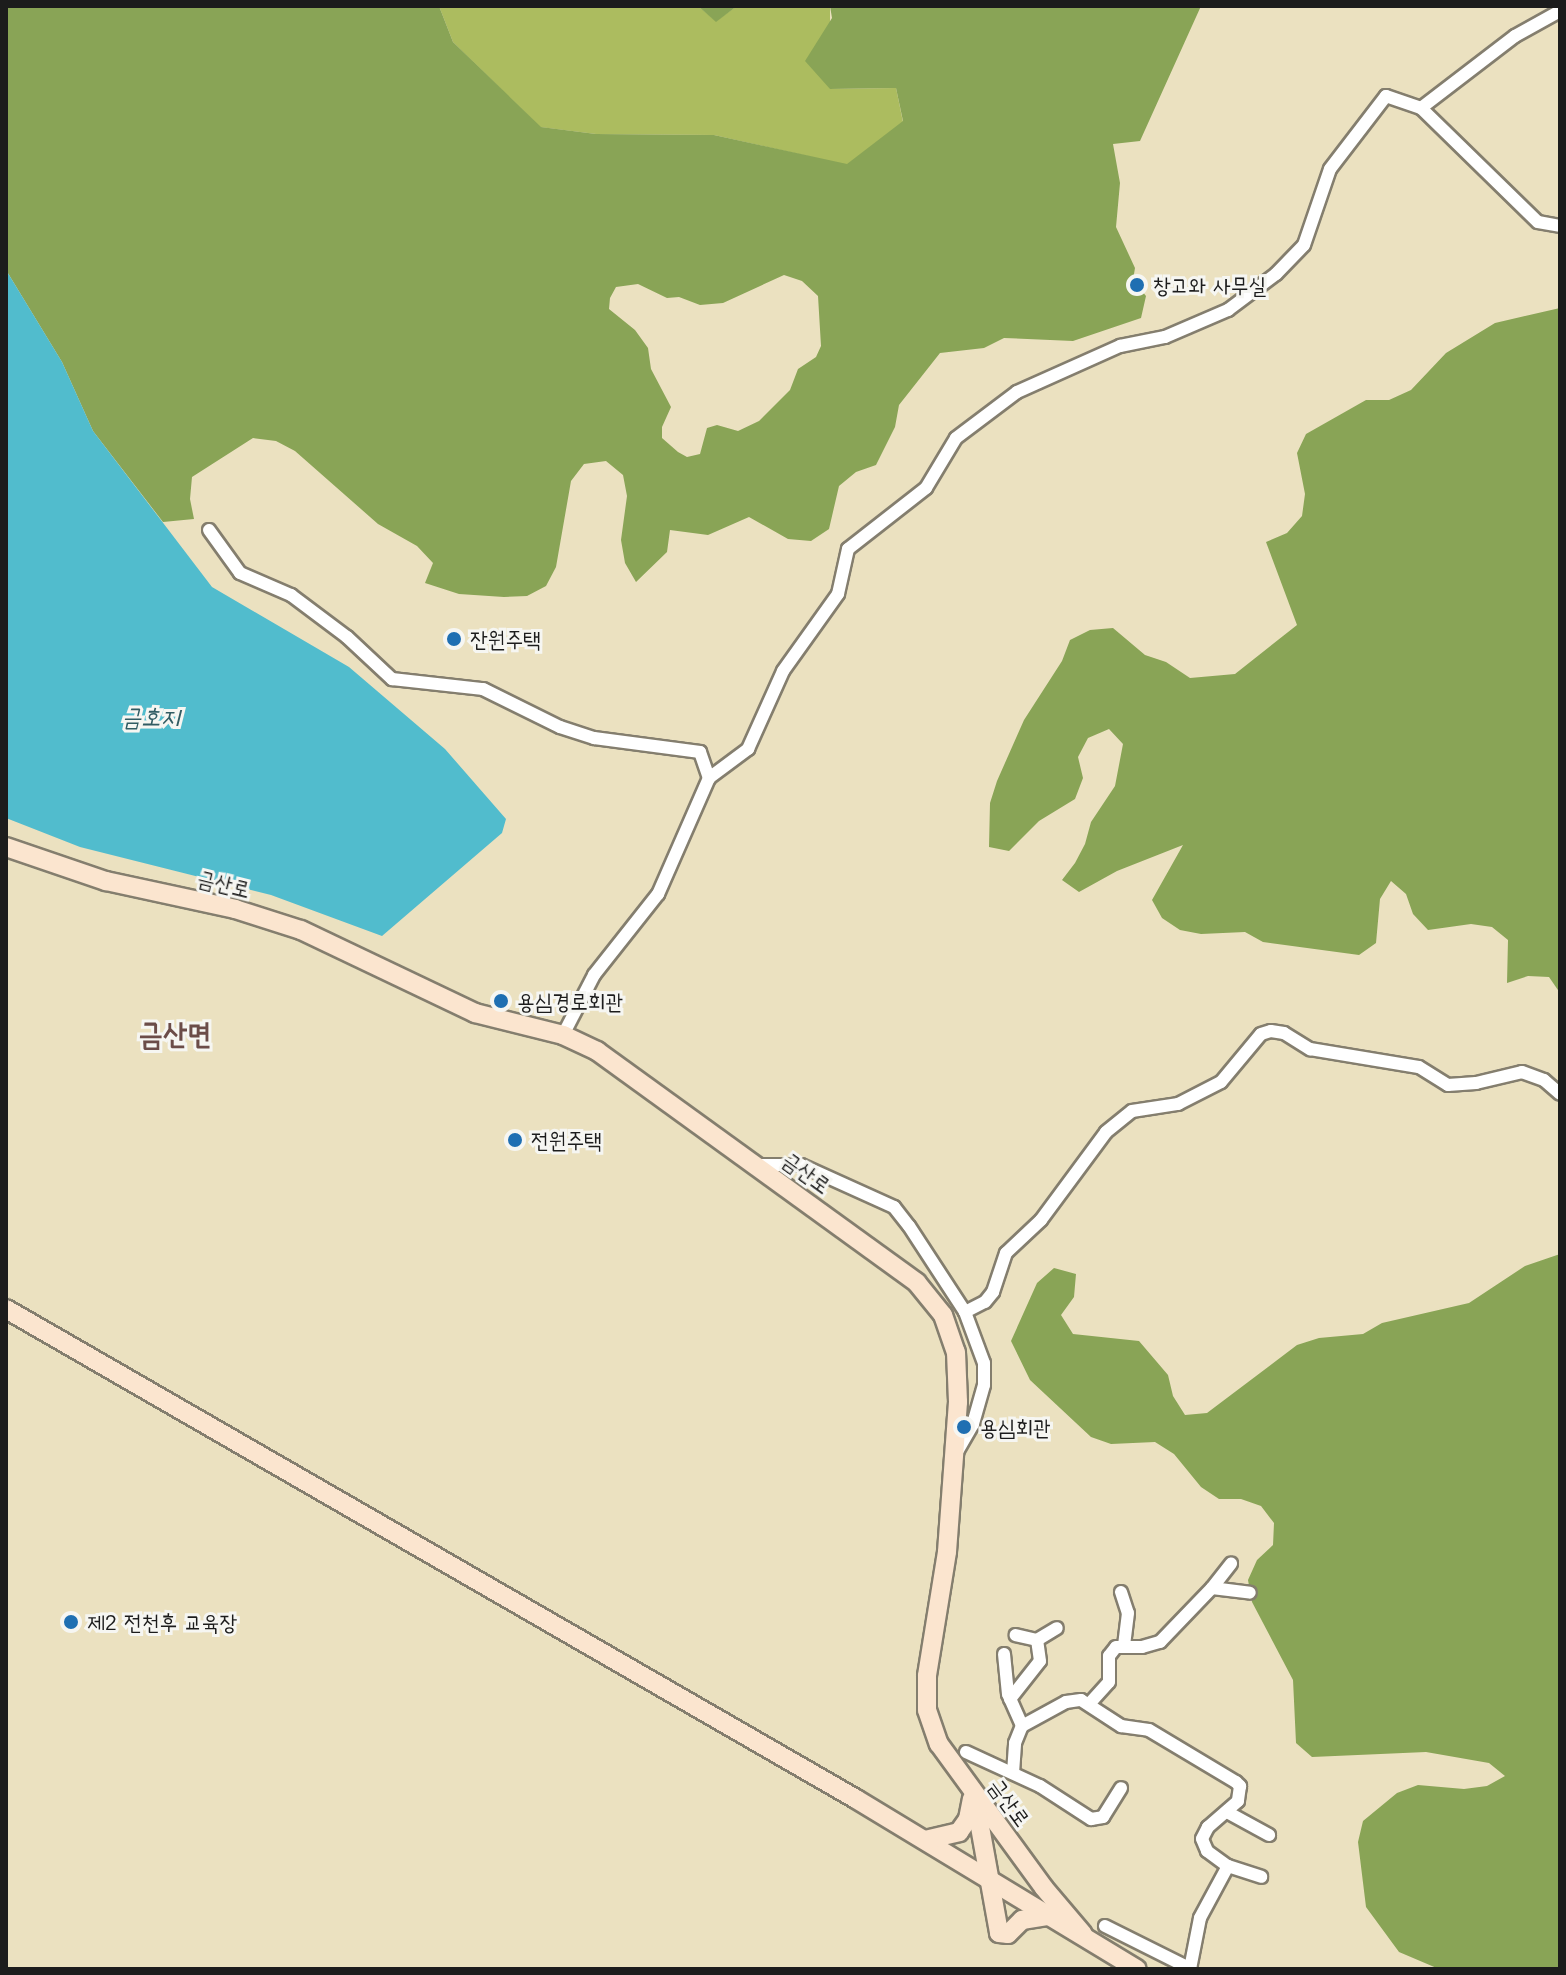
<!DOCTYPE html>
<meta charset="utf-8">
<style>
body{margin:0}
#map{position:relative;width:1566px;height:1975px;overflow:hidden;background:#ebe1c0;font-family:Mali,"Poor Story",sans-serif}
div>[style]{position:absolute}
.green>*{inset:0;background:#acbc5f}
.forest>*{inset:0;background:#89a456}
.water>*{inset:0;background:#51bccd}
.roads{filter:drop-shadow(2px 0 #847e6e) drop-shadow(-2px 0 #847e6e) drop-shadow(0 2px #847e6e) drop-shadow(0 -2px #847e6e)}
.street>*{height:12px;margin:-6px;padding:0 6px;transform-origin:6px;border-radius:6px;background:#fff}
.secondary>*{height:18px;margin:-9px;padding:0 9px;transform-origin:9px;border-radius:9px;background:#fbe5cf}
.dots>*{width:22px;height:22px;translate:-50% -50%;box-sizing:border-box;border:4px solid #f6f6f2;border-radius:50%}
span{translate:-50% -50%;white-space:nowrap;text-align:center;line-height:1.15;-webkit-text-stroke:6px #f6f6f2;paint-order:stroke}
.poi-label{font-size:22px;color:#1c1c1c}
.left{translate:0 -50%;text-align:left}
.street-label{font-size:22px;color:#1c1c1c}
.water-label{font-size:24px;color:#315c63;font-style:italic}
.district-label{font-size:30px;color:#6b4c48;font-weight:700}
.frame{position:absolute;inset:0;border:8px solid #1c1c1c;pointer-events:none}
</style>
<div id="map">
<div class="green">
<div style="clip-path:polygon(439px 6px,698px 6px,716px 21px,737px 6px,830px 6px,830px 89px,896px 88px,903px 122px,847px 165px,714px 135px,596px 134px,540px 127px,453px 42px)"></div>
</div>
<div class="forest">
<div style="clip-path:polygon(evenodd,6px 6px,439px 6px,453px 42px,541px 127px,596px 134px,714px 135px,847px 164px,903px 121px,896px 88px,830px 89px,805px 61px,832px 18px,830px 6px,1201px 6px,1140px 141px,1113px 144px,1120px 183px,1116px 227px,1135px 268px,1133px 280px,1146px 296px,1141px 318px,1073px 341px,1004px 338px,984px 348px,940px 353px,899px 405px,895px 427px,876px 465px,856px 472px,839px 486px,829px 529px,811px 541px,788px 539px,749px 517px,708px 535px,670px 530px,667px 552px,636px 582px,625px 563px,621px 540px,627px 496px,623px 475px,606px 461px,584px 464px,571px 481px,556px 567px,546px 586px,527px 596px,504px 597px,459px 594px,425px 583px,433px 563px,417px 546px,378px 524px,295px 451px,276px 441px,253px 438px,192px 477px,190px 499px,194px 519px,163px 522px,93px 431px,62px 362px,6px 270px,6px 6px,784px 275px,802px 281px,818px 296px,821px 346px,816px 357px,798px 369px,790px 390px,759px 421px,738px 431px,717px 425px,707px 428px,700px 454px,687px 457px,678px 452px,662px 438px,662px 427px,671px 407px,651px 369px,648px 348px,635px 330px,609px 309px,610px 298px,616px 287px,638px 284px,667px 298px,679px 297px,700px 305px,723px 303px,784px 275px)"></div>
<div style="clip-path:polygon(698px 6px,737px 6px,716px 22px)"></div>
<div style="clip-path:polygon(1560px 308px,1560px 993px,1549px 977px,1528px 976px,1507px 983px,1508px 940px,1492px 927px,1471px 924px,1428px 930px,1413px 914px,1406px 894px,1391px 881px,1380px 899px,1376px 943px,1359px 955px,1263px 942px,1245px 932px,1201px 934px,1180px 930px,1162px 918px,1152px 900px,1183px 845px,1117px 871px,1079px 892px,1062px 880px,1075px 863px,1085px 844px,1091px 822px,1115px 786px,1123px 744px,1109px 729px,1088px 738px,1078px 757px,1083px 778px,1075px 799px,1039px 821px,1009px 851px,989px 847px,990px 803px,997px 781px,1024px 720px,1062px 661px,1070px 640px,1090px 630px,1113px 628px,1145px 655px,1166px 662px,1190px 678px,1235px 674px,1297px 625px,1266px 542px,1287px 533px,1302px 516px,1305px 494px,1297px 453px,1306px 434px,1366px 400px,1389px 400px,1411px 390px,1446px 353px,1495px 323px)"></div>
<div style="clip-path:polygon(1560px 1254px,1560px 1969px,1439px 1969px,1399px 1952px,1366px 1907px,1358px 1842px,1363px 1821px,1397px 1793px,1418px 1785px,1464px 1789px,1487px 1786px,1505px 1776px,1489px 1763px,1426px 1752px,1312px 1757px,1296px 1743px,1293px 1680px,1252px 1602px,1248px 1580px,1257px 1560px,1273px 1545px,1274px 1523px,1261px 1506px,1241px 1499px,1219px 1499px,1201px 1487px,1174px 1454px,1155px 1442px,1111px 1444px,1091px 1437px,1030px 1380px,1011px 1341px,1037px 1283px,1054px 1268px,1076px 1274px,1074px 1297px,1061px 1315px,1073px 1334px,1139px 1341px,1168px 1375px,1173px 1396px,1185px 1415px,1207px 1413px,1297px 1345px,1319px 1338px,1363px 1334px,1382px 1323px,1469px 1303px,1525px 1266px)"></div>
</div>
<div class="water">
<div style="clip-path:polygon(6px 270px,62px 362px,93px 431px,212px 587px,349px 667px,445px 749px,506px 819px,502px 833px,382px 936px,271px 895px,80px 847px,6px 818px)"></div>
</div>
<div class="roads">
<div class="street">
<div style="left:1421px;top:108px;width:118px;rotate:-37.5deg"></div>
<div style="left:1515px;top:36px;width:51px;rotate:-29.1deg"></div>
<div style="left:209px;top:530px;width:53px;rotate:54.2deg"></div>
<div style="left:240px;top:573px;width:56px;rotate:23.3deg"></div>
<div style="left:291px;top:595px;width:70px;rotate:36.9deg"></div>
<div style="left:347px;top:637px;width:62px;rotate:43deg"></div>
<div style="left:392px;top:679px;width:92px;rotate:6.3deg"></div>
<div style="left:483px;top:689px;width:86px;rotate:26.3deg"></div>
<div style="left:560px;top:727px;width:36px;rotate:18deg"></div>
<div style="left:594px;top:738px;width:107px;rotate:7.5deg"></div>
<div style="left:700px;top:752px;width:28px;rotate:71deg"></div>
<div style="left:709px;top:778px;width:127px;rotate:113.7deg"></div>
<div style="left:658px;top:894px;width:103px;rotate:128.3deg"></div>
<div style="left:594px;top:975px;width:68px;rotate:117.3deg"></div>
<div style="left:709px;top:778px;width:49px;rotate:-36.6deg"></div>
<div style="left:748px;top:749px;width:85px;rotate:-65.8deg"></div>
<div style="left:783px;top:671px;width:95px;rotate:-54.5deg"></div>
<div style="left:838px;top:594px;width:46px;rotate:-77.5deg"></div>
<div style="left:848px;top:549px;width:99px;rotate:-38deg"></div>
<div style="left:926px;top:488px;width:58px;rotate:-59deg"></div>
<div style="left:956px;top:438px;width:76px;rotate:-37deg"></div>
<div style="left:1017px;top:392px;width:113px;rotate:-24.1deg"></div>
<div style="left:1120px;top:346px;width:46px;rotate:-11.3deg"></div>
<div style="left:1165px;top:337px;width:69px;rotate:-23.2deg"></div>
<div style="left:1228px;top:310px;width:60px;rotate:-36.9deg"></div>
<div style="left:1276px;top:274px;width:40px;rotate:-46deg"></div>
<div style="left:1304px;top:245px;width:80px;rotate:-71.1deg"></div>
<div style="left:1330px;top:169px;width:92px;rotate:-52.5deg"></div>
<div style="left:1386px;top:96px;width:37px;rotate:19deg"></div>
<div style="left:1421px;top:108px;width:163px;rotate:44.3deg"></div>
<div style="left:1538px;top:222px;width:22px;rotate:10deg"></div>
<div style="left:757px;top:1165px;width:44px"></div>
<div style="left:801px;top:1165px;width:102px;rotate:24.3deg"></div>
<div style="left:894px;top:1207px;width:24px;rotate:52deg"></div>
<div style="left:909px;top:1226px;width:103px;rotate:56.9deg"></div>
<div style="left:965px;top:1312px;width:54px;rotate:69.6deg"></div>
<div style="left:984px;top:1363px;width:22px;rotate:90deg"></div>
<div style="left:984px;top:1385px;width:41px;rotate:105.8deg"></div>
<div style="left:973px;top:1424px;width:34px;rotate:120deg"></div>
<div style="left:965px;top:1312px;width:22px;rotate:-27deg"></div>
<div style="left:985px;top:1302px;width:13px;rotate:-51deg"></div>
<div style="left:993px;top:1292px;width:41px;rotate:-71.6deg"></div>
<div style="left:1006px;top:1253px;width:48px;rotate:-43.3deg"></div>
<div style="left:1041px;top:1220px;width:109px;rotate:-53.5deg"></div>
<div style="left:1106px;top:1132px;width:33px;rotate:-39deg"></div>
<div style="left:1132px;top:1111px;width:47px;rotate:-8.7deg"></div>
<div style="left:1178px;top:1104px;width:48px;rotate:-27.1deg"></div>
<div style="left:1221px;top:1082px;width:62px;rotate:-50.2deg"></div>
<div style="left:1261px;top:1034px;width:10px;rotate:-17deg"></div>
<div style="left:1271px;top:1031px;width:13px;rotate:9deg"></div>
<div style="left:1284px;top:1033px;width:31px;rotate:32deg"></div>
<div style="left:1310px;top:1049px;width:110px;rotate:9.4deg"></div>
<div style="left:1419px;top:1067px;width:34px;rotate:32deg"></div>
<div style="left:1448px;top:1085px;width:28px;rotate:-4deg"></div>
<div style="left:1476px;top:1083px;width:47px;rotate:-13.4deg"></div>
<div style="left:1522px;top:1072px;width:23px;rotate:20deg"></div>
<div style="left:1544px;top:1080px;width:21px;rotate:41deg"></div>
<div style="left:1212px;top:1588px;width:31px;rotate:-52deg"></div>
<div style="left:1121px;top:1592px;width:22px;rotate:72deg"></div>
<div style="left:1128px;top:1613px;width:32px;rotate:97deg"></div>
<div style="left:1037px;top:1640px;width:23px;rotate:-31deg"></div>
<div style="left:1004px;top:1654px;width:40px;rotate:84.3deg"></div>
<div style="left:1008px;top:1694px;width:35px;rotate:66deg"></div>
<div style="left:1010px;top:1699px;width:48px;rotate:-51.7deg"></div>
<div style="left:1040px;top:1661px;width:21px;rotate:-98deg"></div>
<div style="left:1037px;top:1640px;width:22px;rotate:-167deg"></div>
<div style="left:1090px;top:1703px;width:28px;rotate:-48deg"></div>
<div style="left:1109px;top:1682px;width:26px;rotate:-90deg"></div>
<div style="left:1109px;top:1656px;width:11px;rotate:-52deg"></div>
<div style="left:1116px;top:1647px;width:26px"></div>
<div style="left:1142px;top:1647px;width:19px;rotate:-16deg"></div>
<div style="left:1160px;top:1642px;width:75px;rotate:-46.1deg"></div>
<div style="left:1212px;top:1588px;width:38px;rotate:7deg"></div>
<div style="left:966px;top:1752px;width:81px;rotate:24.7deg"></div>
<div style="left:1040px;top:1786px;width:61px;rotate:32.9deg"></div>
<div style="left:1091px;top:1819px;width:12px;rotate:-9deg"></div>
<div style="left:1103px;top:1817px;width:34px;rotate:-58deg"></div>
<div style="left:1013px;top:1773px;width:30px;rotate:-86deg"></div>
<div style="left:1015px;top:1743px;width:18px;rotate:-68deg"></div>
<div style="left:1022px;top:1726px;width:50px;rotate:-28.6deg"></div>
<div style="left:1066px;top:1702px;width:15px;rotate:-8deg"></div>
<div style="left:1081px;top:1700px;width:48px;rotate:33deg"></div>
<div style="left:1121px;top:1726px;width:28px;rotate:8deg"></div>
<div style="left:1149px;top:1730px;width:101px;rotate:30.9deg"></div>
<div style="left:1236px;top:1782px;width:6px;rotate:45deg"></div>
<div style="left:1240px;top:1786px;width:15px;rotate:98deg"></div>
<div style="left:1238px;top:1801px;width:40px;rotate:139deg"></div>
<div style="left:1208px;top:1827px;width:13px;rotate:117deg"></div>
<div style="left:1202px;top:1839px;width:13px;rotate:67deg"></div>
<div style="left:1207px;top:1851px;width:26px;rotate:36deg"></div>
<div style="left:1228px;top:1866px;width:59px;rotate:118.3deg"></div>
<div style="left:1200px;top:1918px;width:52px;rotate:101.1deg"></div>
<div style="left:1227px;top:1812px;width:48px;rotate:28.7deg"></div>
<div style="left:1228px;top:1866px;width:35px;rotate:18deg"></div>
<div style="left:1105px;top:1926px;width:96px;rotate:26.6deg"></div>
</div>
<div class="secondary">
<div style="left:6px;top:847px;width:106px;rotate:18.8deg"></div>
<div style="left:106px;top:881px;width:132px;rotate:12.2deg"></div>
<div style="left:235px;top:909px;width:69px;rotate:17.7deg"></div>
<div style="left:301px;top:930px;width:193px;rotate:25.5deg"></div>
<div style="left:475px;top:1013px;width:91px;rotate:14deg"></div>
<div style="left:563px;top:1035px;width:38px;rotate:25deg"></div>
<div style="left:597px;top:1051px;width:395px;rotate:35.9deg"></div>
<div style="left:917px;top:1283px;width:41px;rotate:50.9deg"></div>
<div style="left:943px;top:1315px;width:39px;rotate:71deg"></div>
<div style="left:956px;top:1352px;width:50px;rotate:87.7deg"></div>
<div style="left:958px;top:1402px;width:150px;rotate:94.2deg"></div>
<div style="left:947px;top:1552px;width:126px;rotate:99.2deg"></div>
<div style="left:927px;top:1676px;width:34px;rotate:90deg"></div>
<div style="left:927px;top:1710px;width:36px;rotate:71deg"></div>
<div style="left:939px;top:1744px;width:178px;rotate:53.9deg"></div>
<div style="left:1044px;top:1888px;width:60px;rotate:49.7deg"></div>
<div style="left:6px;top:1309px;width:981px;rotate:29.96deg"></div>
<div style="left:856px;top:1799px;width:328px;rotate:31.2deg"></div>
<div style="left:975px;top:1799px;width:136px;rotate:79.8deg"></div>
<div style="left:999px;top:1933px;width:9px;rotate:6deg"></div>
<div style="left:1008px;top:1934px;width:20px;rotate:-45deg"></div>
<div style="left:1022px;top:1920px;width:30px;rotate:-9deg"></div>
<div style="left:925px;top:1840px;width:35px;rotate:-13deg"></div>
<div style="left:959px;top:1832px;width:16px;rotate:-55deg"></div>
<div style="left:968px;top:1819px;width:21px;rotate:-79deg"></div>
</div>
</div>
<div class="dots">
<div style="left:1137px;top:285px;background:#1f6fb2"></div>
<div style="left:454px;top:639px;background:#1f6fb2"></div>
<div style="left:501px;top:1001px;background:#1f6fb2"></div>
<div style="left:515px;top:1140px;background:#1f6fb2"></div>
<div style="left:964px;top:1427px;background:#1f6fb2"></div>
<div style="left:71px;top:1622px;background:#1f6fb2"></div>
</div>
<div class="poi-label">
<span class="left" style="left:1153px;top:285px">창고와 사무실</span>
<span class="left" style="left:470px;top:639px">잔원주택</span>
<span class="left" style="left:517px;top:1001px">용심경로회관</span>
<span class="left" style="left:531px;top:1140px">전원주택</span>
<span class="left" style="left:980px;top:1427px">용심회관</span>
<span class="left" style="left:87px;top:1622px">제2 전천후 교육장</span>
</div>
<div class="street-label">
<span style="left:224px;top:883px;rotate:14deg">금산로</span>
<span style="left:807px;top:1172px;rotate:36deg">금산로</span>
<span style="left:1010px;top:1802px;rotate:54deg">금산로</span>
</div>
<div class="water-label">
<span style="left:151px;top:716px">금호지</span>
</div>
<div class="district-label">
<span style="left:175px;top:1032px">금산면</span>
</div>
<div class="frame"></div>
</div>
